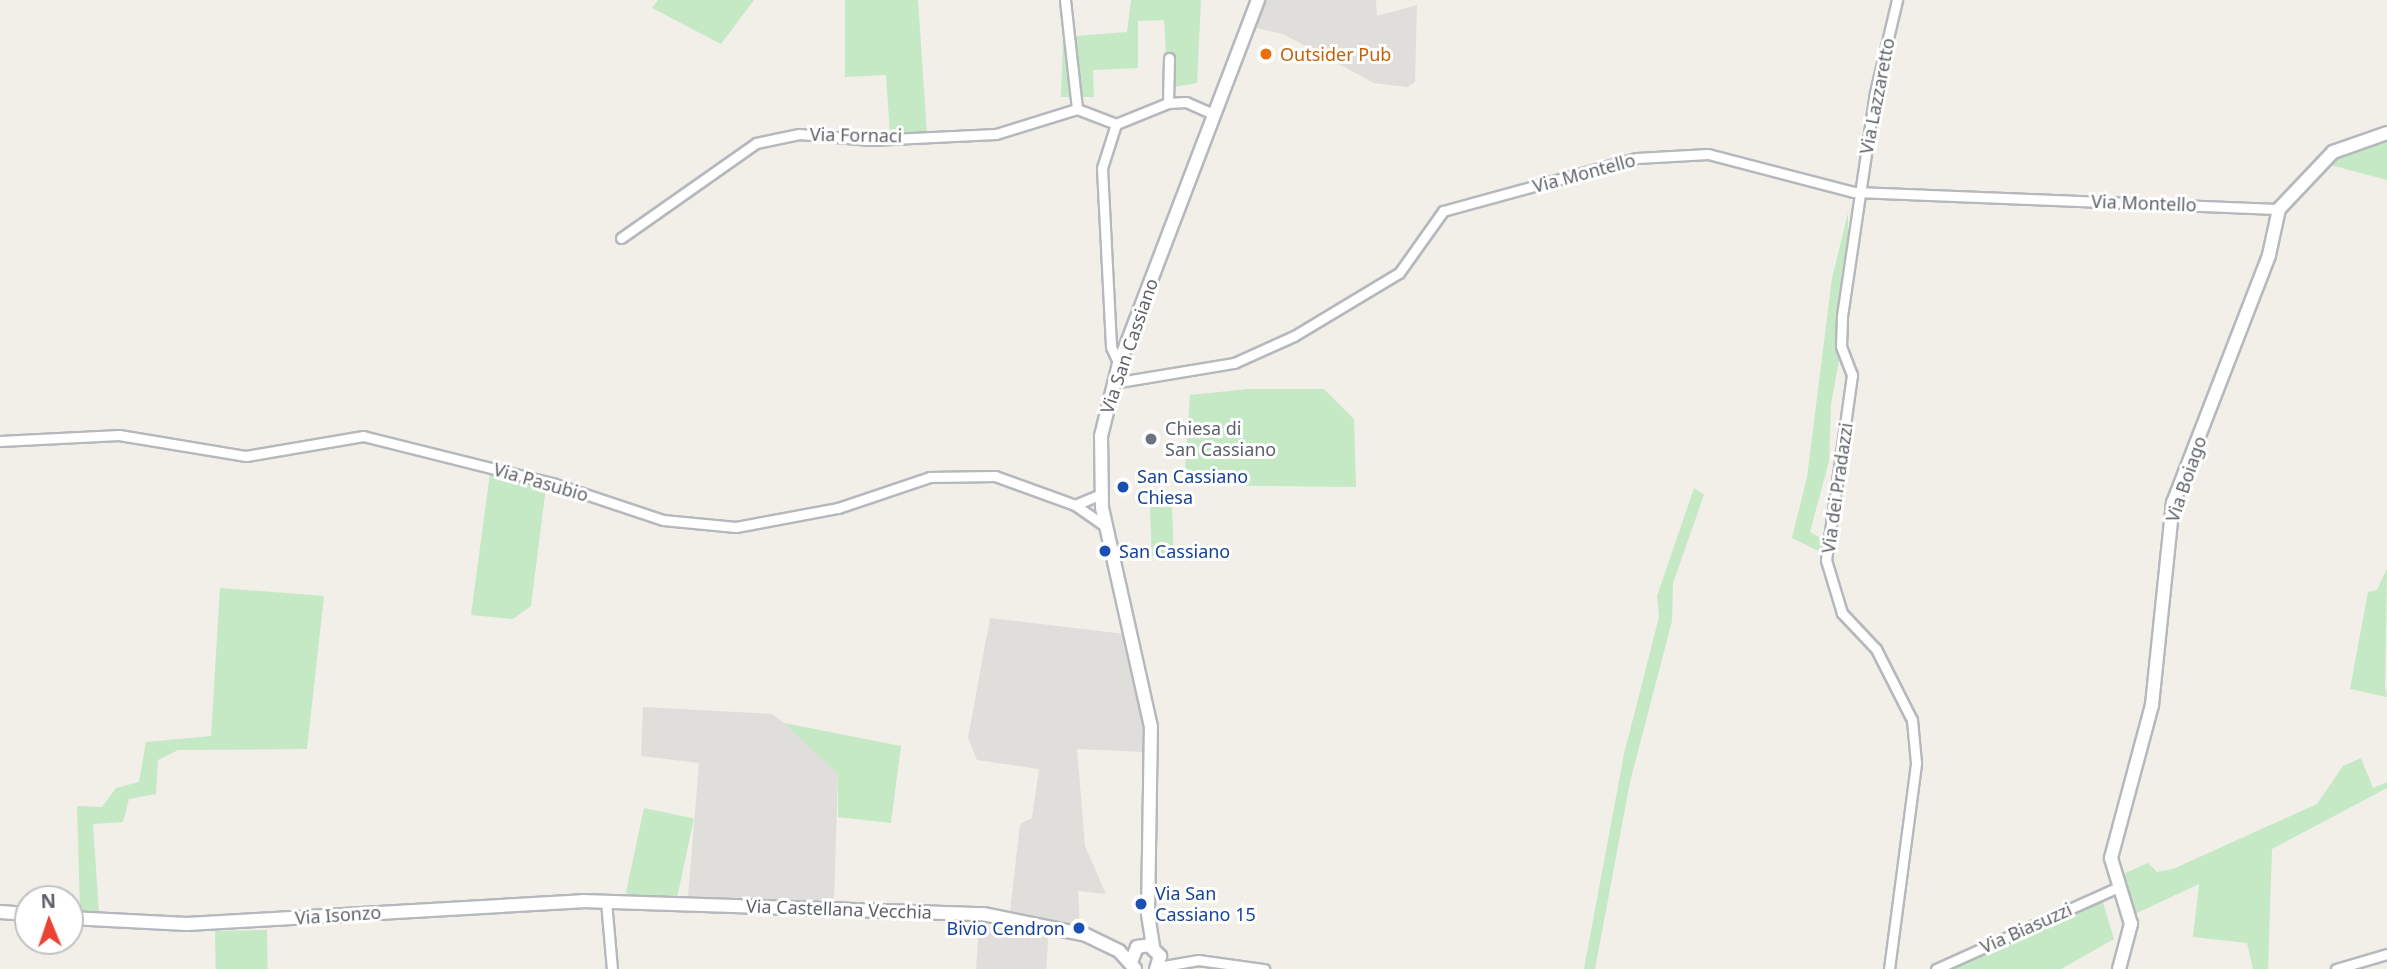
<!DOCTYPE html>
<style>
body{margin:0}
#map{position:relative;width:2387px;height:969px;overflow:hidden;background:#f1efe8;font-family:"Noto Sans",sans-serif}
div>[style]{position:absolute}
.industrial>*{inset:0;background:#e0deda;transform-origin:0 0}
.green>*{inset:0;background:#c5e8c5;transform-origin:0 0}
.roads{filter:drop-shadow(2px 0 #b5b8bc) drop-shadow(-2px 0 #b5b8bc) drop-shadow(0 2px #b5b8bc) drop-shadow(0 -2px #b5b8bc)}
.street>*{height:9px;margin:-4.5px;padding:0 4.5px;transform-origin:4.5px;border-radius:4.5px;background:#fff}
.secondary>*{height:12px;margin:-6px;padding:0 6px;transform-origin:6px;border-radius:6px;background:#fff}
.dots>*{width:19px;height:19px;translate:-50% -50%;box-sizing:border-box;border:4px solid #fff;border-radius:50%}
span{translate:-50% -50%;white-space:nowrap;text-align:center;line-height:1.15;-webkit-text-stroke:6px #fff;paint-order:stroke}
.food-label{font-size:18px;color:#c56008}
.left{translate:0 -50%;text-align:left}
.street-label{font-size:18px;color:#5f6368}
.worship-label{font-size:18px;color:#5b616d}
.transit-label{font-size:18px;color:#164399}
.right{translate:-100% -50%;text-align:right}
.north{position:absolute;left:14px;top:885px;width:70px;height:70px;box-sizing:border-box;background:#fff;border:2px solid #bfc1c3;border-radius:50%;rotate:358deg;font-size:19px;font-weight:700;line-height:28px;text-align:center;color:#5f6368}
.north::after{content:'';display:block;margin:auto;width:24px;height:32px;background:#ea4335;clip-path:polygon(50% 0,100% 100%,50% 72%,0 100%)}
</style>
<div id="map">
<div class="industrial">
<div style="clip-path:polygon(1263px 0,1376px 0,1377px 16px,1417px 5px,1415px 82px,1408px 87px,1374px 83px,1283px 34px,1253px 27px)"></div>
<div style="clip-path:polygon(990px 618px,1124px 634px,1145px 719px,1145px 752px,1077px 749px,1085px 846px,1106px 894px,1078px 891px,1080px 927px,1010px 912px,1020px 824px,1032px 818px,1039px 769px,977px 760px,968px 738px)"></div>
<div style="clip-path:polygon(643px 707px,772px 714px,813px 744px,838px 774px,834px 903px,688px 897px,699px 763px,641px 756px)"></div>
<div style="left:979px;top:926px;width:70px;height:43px;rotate:4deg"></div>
</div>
<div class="green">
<div style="clip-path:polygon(658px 0,754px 0,721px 44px,652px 8px)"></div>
<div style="clip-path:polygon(845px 0,918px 0,927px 135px,890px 136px,886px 75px,845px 77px)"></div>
<div style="clip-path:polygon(1131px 0,1201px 0,1197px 83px,1168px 88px,1164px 20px,1138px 21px,1138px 68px,1093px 70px,1094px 97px,1061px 97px,1063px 37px,1127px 32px)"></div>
<div style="clip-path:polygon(2387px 140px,2387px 180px,2323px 163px,2346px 152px)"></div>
<div style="clip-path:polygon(1848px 213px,1848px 255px,1855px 255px,1856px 270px,1831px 404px,1829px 461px,1810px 532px,1828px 542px,1831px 557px,1792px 538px,1807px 477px,1832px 278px)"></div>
<div style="clip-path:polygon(1248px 389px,1324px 389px,1354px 419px,1356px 487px,1184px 485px,1190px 395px)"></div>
<div style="clip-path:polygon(490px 473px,546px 487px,531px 606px,513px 619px,471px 615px)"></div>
<div style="clip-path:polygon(1694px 488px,1704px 495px,1673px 583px,1672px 621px,1630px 782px,1595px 969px,1584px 969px,1624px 754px,1659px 617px,1657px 596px)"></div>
<div style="left:1172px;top:506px;width:49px;height:22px;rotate:88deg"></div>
<div style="clip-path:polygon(2387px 569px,2385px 687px,2387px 697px,2350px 689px,2368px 592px,2377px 590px)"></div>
<div style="clip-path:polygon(220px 588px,324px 596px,307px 749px,178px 750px,158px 760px,156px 794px,129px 799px,123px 822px,93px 824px,99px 913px,80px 911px,77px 806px,102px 807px,116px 788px,139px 782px,146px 742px,211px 736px)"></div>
<div style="clip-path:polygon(784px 723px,901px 746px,891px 823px,838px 817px,838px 774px)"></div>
<div style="clip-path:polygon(2361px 758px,2373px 788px,2387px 782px,2387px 788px,2272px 849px,2268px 969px,2253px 969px,2247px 943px,2193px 937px,2199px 884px,2126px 918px,2110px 880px,2148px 863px,2157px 872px,2173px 869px,2317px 804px,2343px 766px)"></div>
<div style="left:644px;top:808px;width:51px;height:87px;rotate:12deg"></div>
<div style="clip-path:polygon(2101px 896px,2114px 939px,2061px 969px,1939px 969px)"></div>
<div style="left:267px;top:930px;width:39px;height:52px;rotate:89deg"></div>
</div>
<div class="roads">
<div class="street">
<div style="left:1065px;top:0;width:110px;rotate:83.7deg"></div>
<div style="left:1077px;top:109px;width:42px;rotate:21deg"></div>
<div style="left:1116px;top:124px;width:56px;rotate:-22deg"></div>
<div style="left:1168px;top:103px;width:18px;rotate:-3deg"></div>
<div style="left:1186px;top:102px;width:27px;rotate:24deg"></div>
<div style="left:1168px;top:103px;width:45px;rotate:-88.7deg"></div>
<div style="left:1116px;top:124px;width:46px;rotate:107.7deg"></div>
<div style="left:1102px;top:168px;width:179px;rotate:87.1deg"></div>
<div style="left:1111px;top:347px;width:19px;rotate:65deg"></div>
<div style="left:621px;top:238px;width:165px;rotate:-35.1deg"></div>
<div style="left:756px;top:143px;width:44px;rotate:-11.8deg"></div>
<div style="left:799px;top:134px;width:72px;rotate:4.8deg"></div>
<div style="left:871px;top:140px;width:125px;rotate:-2.7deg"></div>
<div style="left:996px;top:134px;width:85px;rotate:-17.2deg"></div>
<div style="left:1113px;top:383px;width:123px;rotate:-9.4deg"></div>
<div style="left:1234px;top:363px;width:66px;rotate:-24.2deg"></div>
<div style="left:1294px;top:336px;width:122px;rotate:-31deg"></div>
<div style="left:1399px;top:273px;width:76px;rotate:-54.6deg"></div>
<div style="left:1443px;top:211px;width:201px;rotate:-15.3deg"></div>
<div style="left:1637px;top:158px;width:71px;rotate:-3.2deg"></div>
<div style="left:1708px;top:154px;width:151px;rotate:14.6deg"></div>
<div style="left:1854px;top:192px;width:425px;rotate:2.3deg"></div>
<div style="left:0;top:441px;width:119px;rotate:-2.9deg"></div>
<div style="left:119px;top:435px;width:129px;rotate:9.4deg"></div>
<div style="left:246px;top:456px;width:119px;rotate:-9.7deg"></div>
<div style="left:363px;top:436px;width:195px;rotate:14deg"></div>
<div style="left:552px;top:483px;width:117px;rotate:18.4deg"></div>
<div style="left:663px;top:520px;width:73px;rotate:5.5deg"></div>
<div style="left:736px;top:527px;width:104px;rotate:-10.6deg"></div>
<div style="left:838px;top:508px;width:97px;rotate:-18.6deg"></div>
<div style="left:930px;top:477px;width:65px;rotate:-0.9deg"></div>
<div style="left:995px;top:476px;width:85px;rotate:19.9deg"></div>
<div style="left:1075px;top:505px;width:38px;rotate:35deg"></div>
<div style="left:1075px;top:505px;width:28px;rotate:-23deg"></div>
<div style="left:606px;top:901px;width:68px;rotate:85deg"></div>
<div style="left:1158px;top:967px;width:41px;rotate:-9.9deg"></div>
<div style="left:1198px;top:960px;width:67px;rotate:7.8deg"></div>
<div style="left:1889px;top:969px;width:208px;rotate:-82.5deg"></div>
<div style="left:1916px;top:763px;width:43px;rotate:-95.3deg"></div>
<div style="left:1912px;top:720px;width:80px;rotate:-116.9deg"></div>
<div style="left:1876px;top:649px;width:50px;rotate:-133.4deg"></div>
<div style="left:1842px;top:613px;width:55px;rotate:-106.8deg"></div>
<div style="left:1826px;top:560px;width:187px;rotate:-82deg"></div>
<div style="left:1852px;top:375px;width:31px;rotate:-111deg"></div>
<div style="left:1841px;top:346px;width:30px;rotate:-88deg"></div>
<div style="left:1842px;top:316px;width:225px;rotate:-81.6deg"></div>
<div style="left:1875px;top:93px;width:96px;rotate:-76.7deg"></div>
<div style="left:1936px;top:969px;width:197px;rotate:-24.2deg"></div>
<div style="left:2336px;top:969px;width:53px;rotate:-16.4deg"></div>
</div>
<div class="secondary">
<div style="left:0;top:912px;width:28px;rotate:4deg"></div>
<div style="left:70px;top:918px;width:117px;rotate:2.9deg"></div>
<div style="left:187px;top:924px;width:396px;rotate:-3.3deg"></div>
<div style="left:582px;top:901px;width:401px;rotate:1.9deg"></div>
<div style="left:983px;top:914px;width:105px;rotate:11.5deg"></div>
<div style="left:1086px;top:935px;width:37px;rotate:26deg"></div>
<div style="left:1119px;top:951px;width:24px;rotate:48deg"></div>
<div style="left:1153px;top:946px;width:32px;rotate:-99deg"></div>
<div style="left:1148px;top:914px;width:187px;rotate:-89.1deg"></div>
<div style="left:1151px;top:727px;width:225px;rotate:-102.6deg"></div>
<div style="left:1102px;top:507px;width:71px;rotate:-90.8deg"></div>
<div style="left:1101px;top:436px;width:74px;rotate:-76deg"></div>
<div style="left:1119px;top:364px;width:390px;rotate:-69.1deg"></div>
<div style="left:1131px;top:962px;width:16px;rotate:-68deg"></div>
<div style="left:1137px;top:947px;width:12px;rotate:-9deg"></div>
<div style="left:1149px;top:945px;width:16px;rotate:45deg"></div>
<div style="left:1160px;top:956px;width:14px;rotate:107deg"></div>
<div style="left:2119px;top:969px;width:47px;rotate:-75.1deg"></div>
<div style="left:2131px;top:924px;width:69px;rotate:-106.9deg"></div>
<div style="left:2111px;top:858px;width:158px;rotate:-75deg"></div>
<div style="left:2152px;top:705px;width:203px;rotate:-84.1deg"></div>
<div style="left:2173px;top:503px;width:266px;rotate:-68.8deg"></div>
<div style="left:2269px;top:255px;width:47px;rotate:-77.7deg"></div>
<div style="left:2279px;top:209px;width:79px;rotate:-46.5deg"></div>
<div style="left:2333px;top:152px;width:57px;rotate:-19.4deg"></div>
</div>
</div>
<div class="dots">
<div style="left:1266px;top:54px;background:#e8710a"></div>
<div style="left:1151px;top:439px;background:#6b7280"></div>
<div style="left:1123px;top:487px;background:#1a4fb4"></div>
<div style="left:1105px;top:551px;background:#1a4fb4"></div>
<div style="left:1141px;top:904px;background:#1a4fb4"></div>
<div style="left:1079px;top:928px;background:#1a4fb4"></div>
</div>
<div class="food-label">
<span class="left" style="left:1280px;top:54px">Outsider Pub</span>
</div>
<div class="street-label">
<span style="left:1877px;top:96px;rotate:-79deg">Via Lazzaretto</span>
<span style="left:856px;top:135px;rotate:1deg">Via Fornaci</span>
<span style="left:1584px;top:173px;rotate:-15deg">Via Montello</span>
<span style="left:2144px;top:203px;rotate:2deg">Via Montello</span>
<span style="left:1129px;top:346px;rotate:-71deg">Via San Cassiano</span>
<span style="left:2186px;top:479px;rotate:-71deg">Via Boiago</span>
<span style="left:541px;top:482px;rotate:16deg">Via Pasubio</span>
<span style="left:1837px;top:488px;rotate:-82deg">Via dei Pradazzi</span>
<span style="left:839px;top:909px;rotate:2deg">Via Castellana Vecchia</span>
<span style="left:338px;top:915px;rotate:-4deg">Via Isonzo</span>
<span style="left:2026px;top:928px;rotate:-24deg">Via Biasuzzi</span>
</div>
<div class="worship-label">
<span class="left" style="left:1165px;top:439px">Chiesa di<br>San Cassiano</span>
</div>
<div class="transit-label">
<span class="left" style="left:1137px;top:487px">San Cassiano<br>Chiesa</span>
<span class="left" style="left:1119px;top:551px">San Cassiano</span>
<span class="left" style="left:1155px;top:904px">Via San<br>Cassiano 15</span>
<span class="right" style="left:1065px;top:928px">Bivio Cendron</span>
</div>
<div class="north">N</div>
</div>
